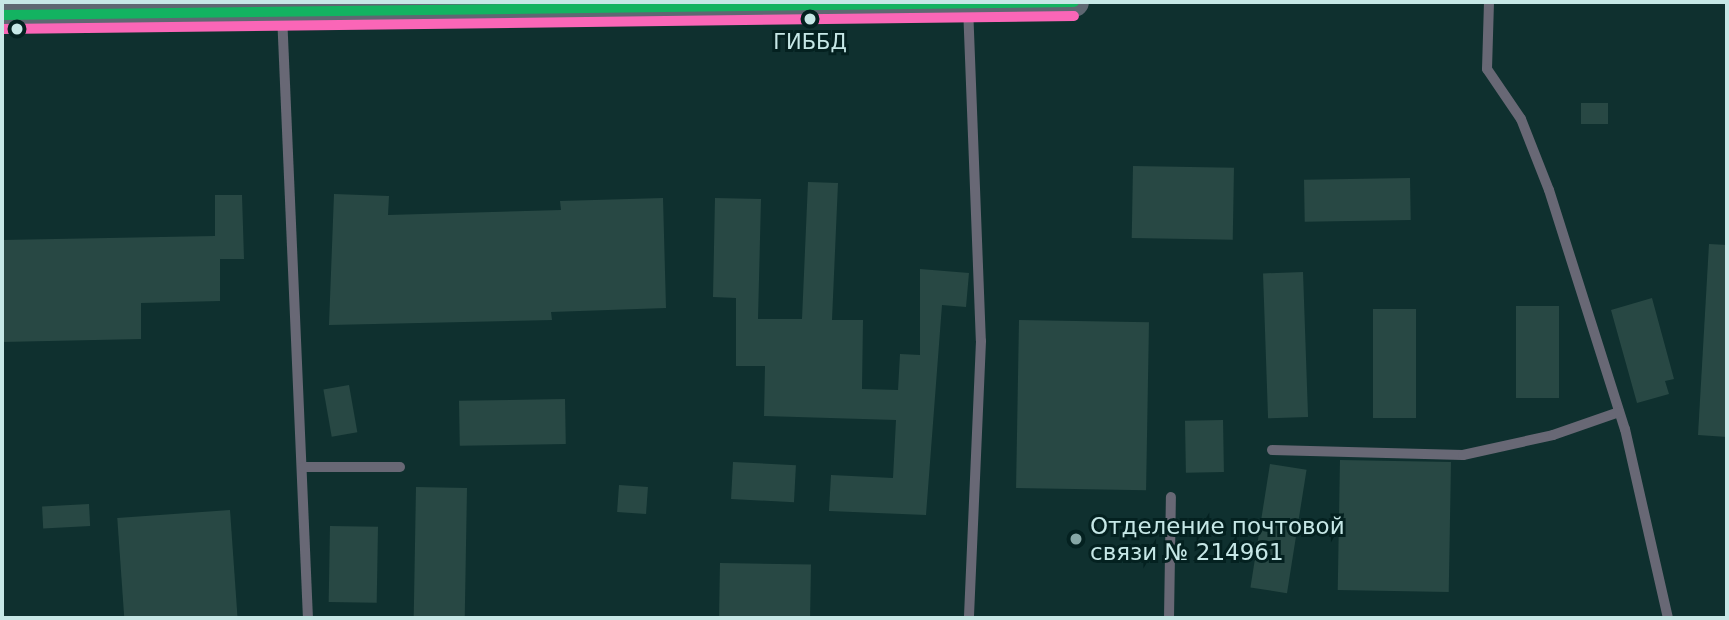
<!DOCTYPE html>
<meta charset="utf-8">
<style>
body{margin:0}
#map{position:relative;width:1729px;height:620px;overflow:hidden;background:#0f302f;font-family:"DejaVu Sans",sans-serif}
div>[style]{position:absolute}
.building>*{inset:0;background:#284844;transform-origin:0 0}
.service>*{height:10px;margin:-5px;padding:0 5px;transform-origin:5px;border-radius:5px;background:#686875}
.primary>*{height:30px;margin:-15px;padding:0 15px;transform-origin:15px;border-radius:15px;background:#5f6772}
.bus-1>*{height:10px;margin:-5px;padding:0 5px;transform-origin:5px;border-radius:5px;background:#13b361}
.bus-2>*{height:10px;margin:-5px;padding:0 5px;transform-origin:5px;border-radius:5px;background:#fa66b7}
.dots>*{width:19px;height:19px;translate:-50% -50%;box-sizing:border-box;border:4px solid #042120;border-radius:50%}
span{translate:-50% -50%;white-space:nowrap;text-align:center;line-height:1.15;-webkit-text-stroke:6px #042120;paint-order:stroke}
.bus-label{font-size:21px;color:#c6e7e6}
.poi-label{font-size:23px;color:#c6e7e6}
.left{translate:0 -50%;text-align:left}
.frame{position:absolute;inset:0;border:4px solid #c6e7e6;pointer-events:none}
</style>
<div id="map">
<div class="building">
<div style="left:1581px;top:103px;width:27px;height:21px"></div>
<div style="left:1133px;top:166px;width:101px;height:72px;rotate:1deg"></div>
<div style="left:1410px;top:178px;width:42px;height:106px;rotate:89deg"></div>
<div style="clip-path:polygon(808px 182px,838px 183px,832px 320px,863px 320px,862px 389px,898px 390px,900px 354px,920px 355px,920px 269px,969px 273px,966px 307px,942px 305px,926px 515px,829px 511px,831px 475px,893px 478px,896px 420px,764px 416px,765px 366px,736px 366px,736px 298px,713px 297px,715px 198px,761px 199px,758px 319px,802px 319px)"></div>
<div style="clip-path:polygon(334px 194px,389px 196px,388px 215px,561px 210px,560px 201px,663px 198px,666px 308px,551px 312px,552px 320px,329px 325px)"></div>
<div style="clip-path:polygon(215px 195px,242px 195px,244px 259px,220px 259px,220px 301px,141px 303px,141px 339px,2px 342px,2px 240px,215px 236px)"></div>
<div style="clip-path:polygon(1709px 244px,1727px 245px,1727px 437px,1698px 435px)"></div>
<div style="left:1303px;top:272px;width:145px;height:40px;rotate:88deg"></div>
<div style="clip-path:polygon(1652px 298px,1674px 379px,1665px 381px,1669px 394px,1637px 403px,1611px 310px)"></div>
<div style="left:1516px;top:306px;width:43px;height:92px"></div>
<div style="left:1373px;top:309px;width:43px;height:109px"></div>
<div style="left:1019px;top:320px;width:130px;height:168px;rotate:1deg"></div>
<div style="left:349px;top:385px;width:48px;height:26px;rotate:80deg"></div>
<div style="left:565px;top:399px;width:45px;height:106px;rotate:89deg"></div>
<div style="left:1223px;top:420px;width:52px;height:38px;rotate:89deg"></div>
<div style="left:1340px;top:460px;width:111px;height:130px;rotate:1deg"></div>
<div style="left:733px;top:462px;width:63px;height:37px;rotate:3deg"></div>
<div style="left:1270px;top:464px;width:37px;height:125px;rotate:9deg"></div>
<div style="left:619px;top:485px;width:29px;height:27px;rotate:4deg"></div>
<div style="left:416px;top:487px;width:51px;height:131px;rotate:1deg"></div>
<div style="left:89px;top:504px;width:22px;height:47px;rotate:87deg"></div>
<div style="left:230px;top:510px;width:108px;height:113px;rotate:86deg"></div>
<div style="left:330px;top:526px;width:48px;height:76px;rotate:1deg"></div>
<div style="left:720px;top:563px;width:91px;height:55px;rotate:1deg"></div>
</div>
<div class="service">
<div style="left:1489px;top:2px;width:67px;rotate:91.7deg"></div>
<div style="left:1487px;top:69px;width:60px;rotate:55.8deg"></div>
<div style="left:1521px;top:119px;width:76px;rotate:68.5deg"></div>
<div style="left:1549px;top:190px;width:251px;rotate:72.4deg"></div>
<div style="left:1625px;top:429px;width:194px;rotate:77.2deg"></div>
<div style="left:968px;top:6px;width:335px;rotate:87.8deg"></div>
<div style="left:981px;top:341px;width:277px;rotate:92.5deg"></div>
<div style="left:282px;top:14px;width:605px;rotate:87.54deg"></div>
<div style="left:1272px;top:450px;width:191px;rotate:1.5deg"></div>
<div style="left:1463px;top:455px;width:92px;rotate:-12.5deg"></div>
<div style="left:1553px;top:435px;width:70px;rotate:-19.2deg"></div>
<div style="left:303px;top:467px;width:97px"></div>
<div style="left:1169px;top:618px;width:121px;rotate:-89.1deg"></div>
</div>
<div class="primary">
<div style="left:2px;top:15px;width:1072px;rotate:-0.69deg"></div>
</div>
<div class="bus-1">
<div style="left:2px;top:15px;width:1072px;rotate:-0.69deg"></div>
</div>
<div class="bus-2">
<div style="left:2px;top:29px;width:1072px;rotate:-0.69deg"></div>
</div>
<div class="dots">
<div style="left:810px;top:19px;background:#c6e7e6"></div>
<div style="left:17px;top:29px;background:#c6e7e6"></div>
<div style="left:1076px;top:539px;background:#86a7a6"></div>
</div>
<div class="bus-label">
<span style="left:810px;top:42px">ГИББД</span>
</div>
<div class="poi-label">
<span class="left" style="left:1090px;top:539px">Отделение почтовой<br>связи № 214961</span>
</div>
<div class="frame"></div>
</div>
